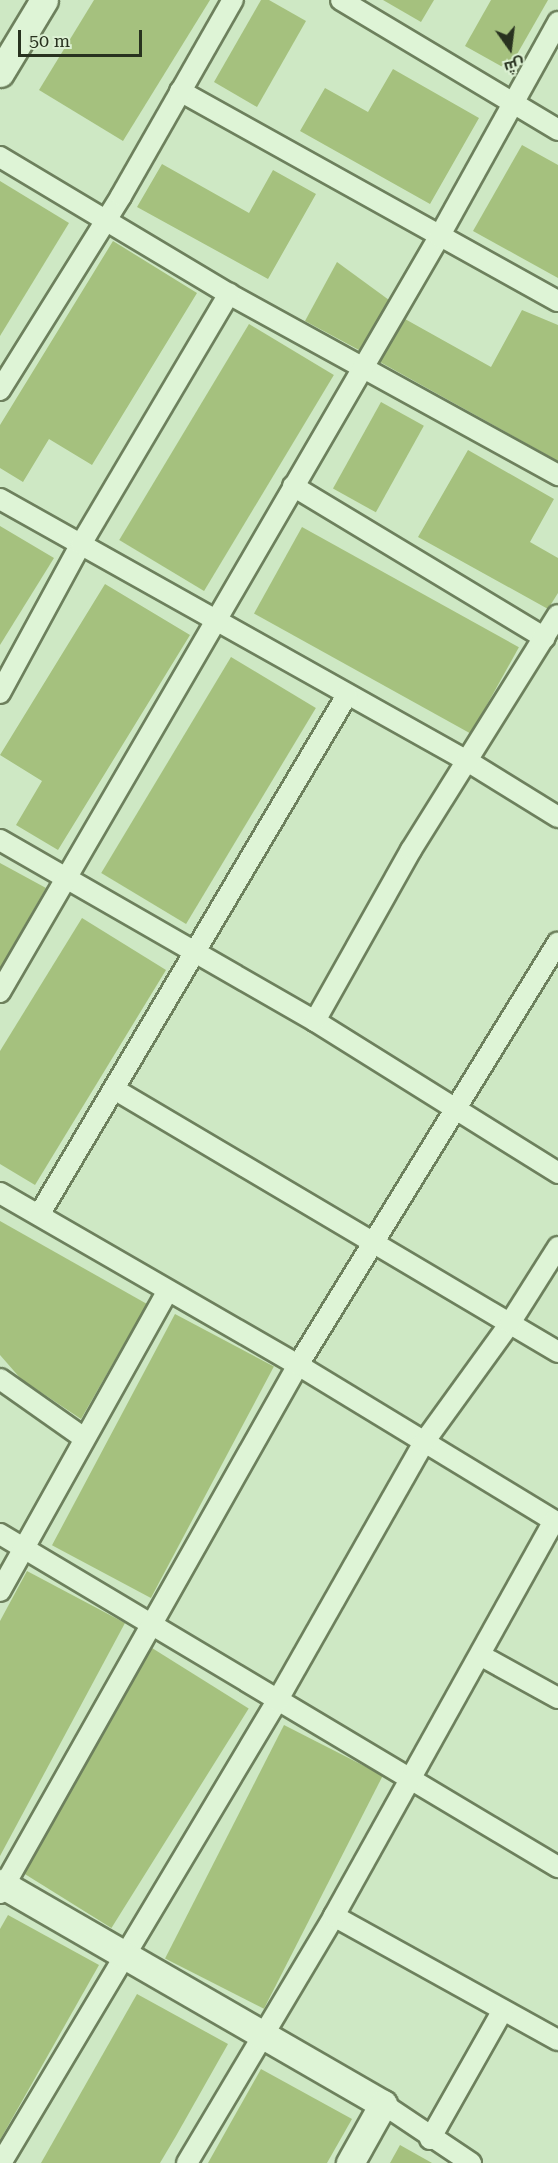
<!DOCTYPE html>
<meta charset="utf-8">
<style>
body{margin:0}
#map{position:relative;width:558px;height:2163px;overflow:hidden;background:#cee8c4;font-family:"Roboto Serif",Cairo,serif}
div>[style]{position:absolute}
.building>*{inset:0;background:#a5c17e;transform-origin:0 0}
.roads{filter:drop-shadow(2px 0 #6d805d) drop-shadow(-2px 0 #6d805d) drop-shadow(0 2px #6d805d) drop-shadow(0 -2px #6d805d)}
.street>*{height:20px;margin:-10px;padding:0 10px;transform-origin:10px;border-radius:10px;background:#def4d6}
.secondary>*{height:27px;margin:-13.5px;padding:0 13.5px;transform-origin:13.5px;border-radius:13.5px;background:#def4d6}
span{translate:-50% -50%;white-space:nowrap;text-align:center;line-height:1.15;-webkit-text-stroke:4.5px #dbf0d2;paint-order:stroke}
.north{position:absolute;left:480px;top:18px;width:60px;height:60px;-webkit-text-stroke:4px #dbf0d2;paint-order:stroke;rotate:166deg;font-size:16px;font-weight:700;line-height:24px;text-align:center;color:#28321f}
.north::after{content:'';display:block;margin:auto;width:21px;height:27px;background:#28321f;clip-path:polygon(50% 0,100% 100%,50% 72%,0 100%)}
.scale{position:absolute;left:18px;top:30px;width:124px;height:27px;box-sizing:border-box;border:3px solid #28321f;border-top:0;padding-left:8px;font-size:18px;line-height:21px;white-space:nowrap;color:#28321f;-webkit-text-stroke:4px #dbf0d2;paint-order:stroke}
</style>
<div id="map">
<div class="building">
<div style="clip-path:polygon(94px 0,210px 0,123px 141px,39px 90px)"></div>
<div style="clip-path:polygon(261px 0,269px 0,306px 21px,257px 107px,214px 82px)"></div>
<div style="clip-path:polygon(383px 0,434px 0,421px 22px)"></div>
<div style="clip-path:polygon(491px 0,548px 0,508px 70px,465px 46px)"></div>
<div style="clip-path:polygon(393px 69px,479px 118px,430px 204px,300px 131px,325px 88px,368px 112px)"></div>
<div style="clip-path:polygon(522px 145px,558px 165px,558px 278px,473px 231px)"></div>
<div style="clip-path:polygon(162px 164px,249px 213px,273px 170px,316px 194px,268px 279px,137px 207px)"></div>
<div style="clip-path:polygon(0 181px,69px 223px,0 336px)"></div>
<div style="clip-path:polygon(113px 241px,197px 293px,92px 465px,49px 439px,23px 482px,0 468px,0 425px)"></div>
<div style="clip-path:polygon(337px 262px,389px 300px,359px 350px,305px 321px)"></div>
<div style="clip-path:polygon(522px 310px,558px 325px,558px 461px,380px 362px,405px 319px,491px 367px)"></div>
<div style="left:249px;top:324px;width:99px;height:252px;rotate:31deg"></div>
<div style="left:381px;top:402px;width:49px;height:99px;rotate:29deg"></div>
<div style="clip-path:polygon(468px 450px,554px 499px,530px 542px,558px 558px,558px 593px,548px 609px,418px 537px)"></div>
<div style="clip-path:polygon(0 526px,54px 558px,0 645px)"></div>
<div style="left:302px;top:527px;width:248px;height:99px;rotate:29deg"></div>
<div style="clip-path:polygon(105px 584px,190px 635px,58px 850px,16px 825px,42px 781px,0 755px)"></div>
<div style="left:231px;top:657px;width:99px;height:252px;rotate:31deg"></div>
<div style="clip-path:polygon(0 863px,46px 888px,0 968px)"></div>
<div style="clip-path:polygon(82px 918px,166px 970px,35px 1185px,0 1164px,0 1051px)"></div>
<div style="clip-path:polygon(0 1221px,147px 1304px,81px 1419px,21px 1379px,0 1355px)"></div>
<div style="left:175px;top:1314px;width:112px;height:262px;rotate:28deg"></div>
<div style="clip-path:polygon(27px 1571px,125px 1623px,0 1856px,0 1621px)"></div>
<div style="left:152px;top:1648px;width:114px;height:259px;rotate:32deg"></div>
<div style="left:284px;top:1725px;width:111px;height:262px;rotate:27deg"></div>
<div style="clip-path:polygon(8px 1915px,99px 1965px,0 2140px,0 1929px)"></div>
<div style="clip-path:polygon(137px 1994px,228px 2044px,176px 2136px,160px 2163px,41px 2163px)"></div>
<div style="clip-path:polygon(261px 2069px,352px 2119px,327px 2163px,208px 2163px)"></div>
<div style="clip-path:polygon(400px 2145px,432px 2163px,390px 2163px)"></div>
</div>
<div class="roads">
<div class="street">
<div style="left:341px;top:0;width:253px;rotate:30.9deg"></div>
<div style="left:180px;top:91px;width:432px;rotate:29.1deg"></div>
<div style="left:0;top:157px;width:267px;rotate:30.9deg"></div>
<div style="left:229px;top:294px;width:376px;rotate:28.8deg"></div>
<div style="left:0;top:390px;width:229px;rotate:-58deg"></div>
<div style="left:121px;top:196px;width:226px;rotate:-60.3deg"></div>
<div style="left:293px;top:486px;width:294px;rotate:31.1deg"></div>
<div style="left:0;top:499px;width:538px;rotate:29.28deg"></div>
<div style="left:469px;top:762px;width:105px;rotate:31.7deg"></div>
<div style="left:0;top:693px;width:170px;rotate:-61.5deg"></div>
<div style="left:81px;top:544px;width:291px;rotate:-59.4deg"></div>
<div style="left:0;top:840px;width:363px;rotate:29.9deg"></div>
<div style="left:315px;top:1021px;width:287px;rotate:32deg"></div>
<div style="left:0;top:992px;width:873px;rotate:-59.82deg"></div>
<div style="left:439px;top:237px;width:246px;rotate:-61deg"></div>
<div style="left:315px;top:1021px;width:196px;rotate:-60.7deg"></div>
<div style="left:411px;top:850px;width:277px;rotate:-58deg"></div>
<div style="left:114px;top:1089px;width:516px;rotate:30.64deg"></div>
<div style="left:0;top:1193px;width:344px;rotate:30deg"></div>
<div style="left:298px;top:1365px;width:304px;rotate:31.3deg"></div>
<div style="left:39px;top:1215px;width:604px;rotate:-59.36deg"></div>
<div style="left:0;top:1379px;width:103px;rotate:35.1deg"></div>
<div style="left:0;top:1534px;width:650px;rotate:30.83deg"></div>
<div style="left:0;top:1591px;width:344px;rotate:-60.8deg"></div>
<div style="left:480px;top:1655px;width:89px;rotate:28.9deg"></div>
<div style="left:0;top:1893px;width:606px;rotate:-60.56deg"></div>
<div style="left:298px;top:1365px;width:496px;rotate:-58.4deg"></div>
<div style="left:334px;top:1916px;width:256px;rotate:29deg"></div>
<div style="left:383px;top:2104px;width:106px;rotate:33.8deg"></div>
<div style="left:430px;top:2139px;width:148px;rotate:-60.5deg"></div>
<div style="left:1px;top:2163px;width:538px;rotate:-59.15deg"></div>
<div style="left:277px;top:1701px;width:298px;rotate:-60.4deg"></div>
<div style="left:424px;top:1442px;width:147px;rotate:-54.1deg"></div>
<div style="left:510px;top:1323px;width:90px;rotate:-57.7deg"></div>
<div style="left:187px;top:2163px;width:287px;rotate:-59.2deg"></div>
<div style="left:334px;top:1916px;width:452px;rotate:-60.9deg"></div>
</div>
<div class="secondary">
<div style="left:0;top:73px;width:85px;rotate:-58.9deg"></div>
<div style="left:0;top:1883px;width:442px;rotate:30deg"></div>
<div style="left:383px;top:2104px;width:68px;rotate:119.2deg"></div>
</div>
</div>
<div class="north">ش</div>
<div class="scale">50 m</div>
</div>
